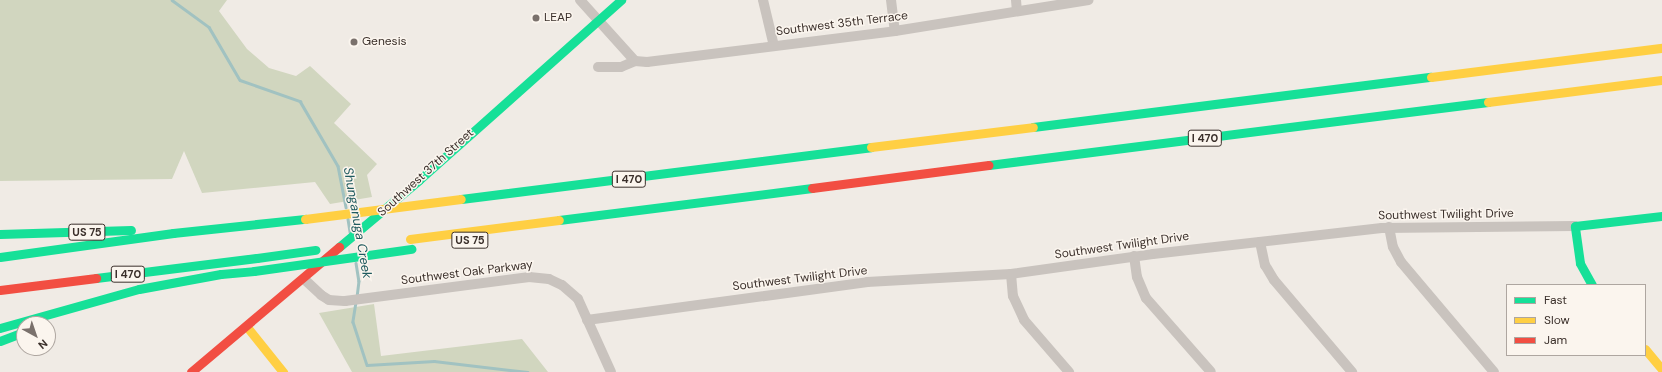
<!DOCTYPE html>
<style>
body{margin:0}
#map{position:relative;width:1662px;height:372px;overflow:hidden;background:#f0ebe5;font-family:"DM Sans",sans-serif}
div>[style]{position:absolute}
.green>*{inset:0;background:#d1d6bf}
.stream>*{height:2.5px;margin:-1.25px;padding:0 1.25px;transform-origin:1.25px;border-radius:1.25px;background:#a1c2c1}
.street>*{height:10px;margin:-5px;padding:0 5px;transform-origin:5px;border-radius:5px;background:#c9c3be}
.fast>*{height:9px;margin:-4.5px;padding:0 4.5px;transform-origin:4.5px;border-radius:4.5px;background:#16e098}
.slow>*{height:9px;margin:-4.5px;padding:0 4.5px;transform-origin:4.5px;border-radius:4.5px;background:#ffcf43}
.jam>*{height:9px;margin:-4.5px;padding:0 4.5px;transform-origin:4.5px;border-radius:4.5px;background:#f24e42}
.fast-bridge>*{height:9px;margin:-4.5px;padding:0 4.5px;transform-origin:4.5px;border-radius:4.5px;background:#16e098}
.slow-bridge>*{height:9px;margin:-4.5px;padding:0 4.5px;transform-origin:4.5px;border-radius:4.5px;background:#ffcf43}
.dots>*{width:11px;height:11px;translate:-50% -50%;box-sizing:border-box;border:2px solid #fbf5ee;border-radius:50%}
span{translate:-50% -50%;white-space:nowrap;text-align:center;line-height:1.15;-webkit-text-stroke:3px #fbf5ee;paint-order:stroke}
.shield-label span{padding:1px 3px;background:#fbf5ee;border:1px solid;border-radius:3px;-webkit-text-stroke-width:0}
.shield-label{font-size:11px;color:#3b302b;font-weight:700}
.poi-label{font-size:12px;color:#3b302b}
.left{translate:0 -50%;text-align:left}
.street-label{font-size:12px;color:#3b302b}
.water-label{font-size:13px;color:#1f5a5e;font-style:italic}
.legend{position:absolute;left:1506px;top:284px;width:140px;height:72px;box-sizing:border-box;background:#fbf5ee;border:1px solid #aea6a0;margin:0;padding:5px 7px;list-style:none;font-size:12px;color:#3b302b}
.legend li{display:flex;align-items:center;gap:8px;height:20px}
.legend b{width:20px;border:1px solid #aea6a0}
.north{position:absolute;left:16px;top:316px;width:40px;height:40px;box-sizing:border-box;background:#fbf5ee;border:1px solid #aea6a0;border-radius:50%;rotate:140deg;font-size:11px;font-weight:700;line-height:16px;text-align:center;color:#3b302b}
.north::after{content:'';display:block;margin:auto;width:14px;height:18px;background:#7a716c;clip-path:polygon(50% 0,100% 100%,50% 72%,0 100%)}
</style>
<div id="map">
<div class="green">
<div style="clip-path:polygon(0 0,227px 0,219px 11px,247px 49px,269px 68px,296px 76px,310px 66px,351px 104px,334px 123px,377px 164px,367px 175px,372px 197px,330px 204px,315px 182px,202px 193px,184px 151px,172px 179px,0 181px)"></div>
<div style="clip-path:polygon(374px 304px,381px 356px,522px 339px,548px 372px,352px 372px,319px 313px)"></div>
</div>
<div class="stream">
<div style="left:172px;top:0;width:46px;rotate:36.1deg"></div>
<div style="left:209px;top:27px;width:61px;rotate:59.7deg"></div>
<div style="left:240px;top:80px;width:64px;rotate:19.3deg"></div>
<div style="left:300px;top:101px;width:75px;rotate:59.7deg"></div>
<div style="left:338px;top:166px;width:42px;rotate:79deg"></div>
<div style="left:348px;top:219px;width:13px;rotate:81deg"></div>
<div style="left:356px;top:263px;width:18px;rotate:81deg"></div>
<div style="left:359px;top:281px;width:16px;rotate:97deg"></div>
<div style="left:356px;top:302px;width:20px;rotate:99deg"></div>
<div style="left:353px;top:322px;width:45px;rotate:72deg"></div>
<div style="left:367px;top:365px;width:67px;rotate:-3.4deg"></div>
<div style="left:434px;top:361px;width:94px;rotate:6.7deg"></div>
</div>
<div class="street">
<div style="left:580px;top:0;width:82px;rotate:48deg"></div>
<div style="left:763px;top:0;width:47px;rotate:76.6deg"></div>
<div style="left:891px;top:0;width:31px;rotate:83deg"></div>
<div style="left:1016px;top:0;width:11px;rotate:85deg"></div>
<div style="left:598px;top:67px;width:23px"></div>
<div style="left:621px;top:67px;width:15px;rotate:-23deg"></div>
<div style="left:635px;top:61px;width:12px;rotate:5deg"></div>
<div style="left:647px;top:62px;width:250px;rotate:-7.1deg"></div>
<div style="left:895px;top:31px;width:196px;rotate:-9.1deg"></div>
<div style="left:1389px;top:227px;width:20px;rotate:79deg"></div>
<div style="left:1393px;top:247px;width:17px;rotate:62deg"></div>
<div style="left:1401px;top:262px;width:144px;rotate:49.8deg"></div>
<div style="left:1260px;top:242px;width:24px;rotate:78deg"></div>
<div style="left:1265px;top:265px;width:17px;rotate:59deg"></div>
<div style="left:1274px;top:280px;width:121px;rotate:49.7deg"></div>
<div style="left:1134px;top:256px;width:21px;rotate:82deg"></div>
<div style="left:1137px;top:277px;width:23px;rotate:67deg"></div>
<div style="left:1146px;top:298px;width:98px;rotate:48.7deg"></div>
<div style="left:1011px;top:274px;width:22px;rotate:85deg"></div>
<div style="left:1013px;top:296px;width:26px;rotate:65deg"></div>
<div style="left:1024px;top:320px;width:69px;rotate:49.1deg"></div>
<div style="left:304px;top:279px;width:23px;rotate:43deg"></div>
<div style="left:321px;top:295px;width:9px;rotate:32deg"></div>
<div style="left:329px;top:300px;width:16px;rotate:4deg"></div>
<div style="left:345px;top:301px;width:186px;rotate:-7.4deg"></div>
<div style="left:529px;top:277px;width:20px;rotate:6deg"></div>
<div style="left:549px;top:279px;width:14px;rotate:25deg"></div>
<div style="left:562px;top:285px;width:21px;rotate:41deg"></div>
<div style="left:578px;top:299px;width:80px;rotate:65.7deg"></div>
<div style="left:587px;top:320px;width:283px;rotate:-7.7deg"></div>
<div style="left:867px;top:282px;width:144px;rotate:-3.2deg"></div>
<div style="left:1011px;top:274px;width:143px;rotate:-8deg"></div>
<div style="left:1153px;top:254px;width:230px;rotate:-6.5deg"></div>
<div style="left:1382px;top:228px;width:193px;rotate:-0.6deg"></div>
</div>
<div class="fast">
<div style="left:1033px;top:127px;width:401px;rotate:-7.2deg"></div>
<div style="left:989px;top:165px;width:503px;rotate:-7.2deg"></div>
<div style="left:461px;top:199px;width:413px;rotate:-7.2deg"></div>
<div style="left:559px;top:220px;width:255px;rotate:-7.2deg"></div>
<div style="left:0;top:234px;width:131px;rotate:-1.7deg"></div>
<div style="left:339px;top:247px;width:104px;rotate:-39.9deg"></div>
<div style="left:419px;top:180px;width:271px;rotate:-41.7deg"></div>
<div style="left:0;top:257px;width:175px;rotate:-7.9deg"></div>
<div style="left:173px;top:233px;width:133px;rotate:-6.1deg"></div>
<div style="left:96px;top:278px;width:162px;rotate:-7.1deg"></div>
<div style="left:1592px;top:285px;width:25px;rotate:-119deg"></div>
<div style="left:1580px;top:263px;width:37px;rotate:-98deg"></div>
<div style="left:1575px;top:226px;width:88px;rotate:-6.6deg"></div>
<div style="left:0;top:328px;width:144px;rotate:-15.7deg"></div>
<div style="left:139px;top:289px;width:83px;rotate:-10.4deg"></div>
<div style="left:221px;top:274px;width:33px;rotate:-5deg"></div>
<div style="left:0;top:341px;width:26px;rotate:-21deg"></div>
</div>
<div class="slow">
<div style="left:1431px;top:77px;width:233px;rotate:-7.2deg"></div>
<div style="left:1488px;top:102px;width:175px;rotate:-7.2deg"></div>
<div style="left:871px;top:147px;width:163px;rotate:-7deg"></div>
<div style="left:410px;top:239px;width:150px;rotate:-7.3deg"></div>
<div style="left:247px;top:327px;width:58px;rotate:51.3deg"></div>
<div style="left:1645px;top:349px;width:26px;rotate:50deg"></div>
</div>
<div class="jam">
<div style="left:812px;top:188px;width:178px;rotate:-7.4deg"></div>
<div style="left:0;top:290px;width:97px;rotate:-7.1deg"></div>
<div style="left:191px;top:372px;width:194px;rotate:-40.2deg"></div>
</div>
<div class="fast-bridge">
<div style="left:257px;top:258px;width:59px;rotate:-7.9deg"></div>
<div style="left:254px;top:271px;width:159px;rotate:-8deg"></div>
</div>
<div class="slow-bridge">
<div style="left:305px;top:219px;width:157px;rotate:-7.3deg"></div>
</div>
<div class="dots">
<div style="left:536px;top:18px;background:#7a716c"></div>
<div style="left:354px;top:42px;background:#7a716c"></div>
</div>
<div class="shield-label">
<span style="left:1205px;top:138px">I 470</span>
<span style="left:629px;top:179px">I 470</span>
<span style="left:87px;top:232px">US 75</span>
<span style="left:470px;top:240px">US 75</span>
<span style="left:128px;top:274px">I 470</span>
</div>
<div class="poi-label">
<span class="left" style="left:544px;top:18px">LEAP</span>
<span class="left" style="left:362px;top:42px">Genesis</span>
</div>
<div class="street-label">
<span style="left:842px;top:24px;rotate:-7deg">Southwest 35th Terrace</span>
<span style="left:426px;top:173px;rotate:-42deg">Southwest 37th Street</span>
<span style="left:1446px;top:215px;rotate:-1deg">Southwest Twilight Drive</span>
<span style="left:1122px;top:246px;rotate:-8deg">Southwest Twilight Drive</span>
<span style="left:467px;top:273px;rotate:-7deg">Southwest Oak Parkway</span>
<span style="left:800px;top:279px;rotate:-7deg">Southwest Twilight Drive</span>
</div>
<div class="water-label">
<span style="left:357px;top:223px;rotate:80deg">Shunganuga Creek</span>
</div>
<ul class="legend">
<li><b style="height:5px;background:#16e098"></b>Fast</li>
<li><b style="height:5px;background:#ffcf43"></b>Slow</li>
<li><b style="height:5px;background:#f24e42"></b>Jam</li>
</ul>
<div class="north">N</div>
</div>
